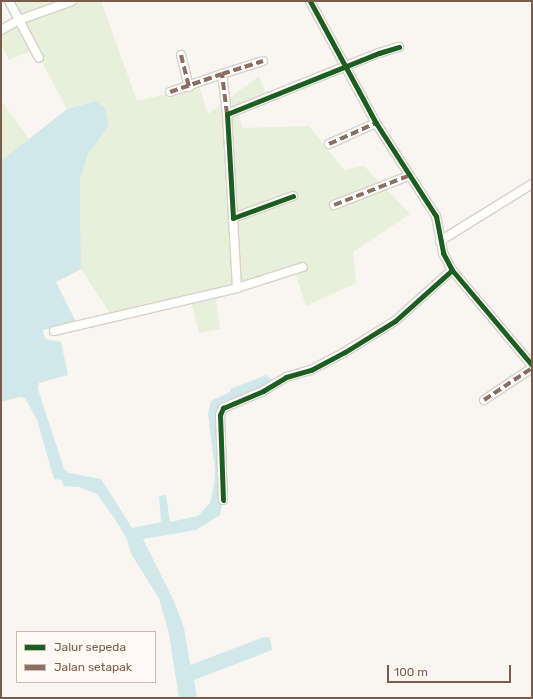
<!DOCTYPE html>
<style>
body{margin:0}
#map{position:relative;width:533px;height:699px;overflow:hidden;background:#f9f5f0;font-family:Rubik,sans-serif}
div>[style]{position:absolute}
.green>*{inset:0;background:#e7f0db}
.water>*{inset:0;background:#d0e8ea}
.roads{filter:drop-shadow(1px 0 #d7d1cb) drop-shadow(-1px 0 #d7d1cb) drop-shadow(0 1px #d7d1cb) drop-shadow(0 -1px #d7d1cb)}
.street>*{height:8px;margin:-4px;padding:0 4px;transform-origin:4px;border-radius:4px;background:#fefefd}
.quiet>*{height:4px;margin-top:-2px;transform-origin:0;background:repeating-linear-gradient(90deg,#8d6e63 0 8px,transparent 0 12px)}
.cycleway>*{height:5px;margin:-2.5px;padding:0 2.5px;transform-origin:2.5px;border-radius:2.5px;background:#1b5e20}
span{translate:-50% -50%;white-space:nowrap;text-align:center;line-height:1.15;-webkit-text-stroke:4px #fffaf3;paint-order:stroke}
.frame{position:absolute;inset:0;border:2px solid #7a5c4d;pointer-events:none}
.legend{position:absolute;left:16px;top:631px;width:140px;height:52px;box-sizing:border-box;background:#fffaf3;border:1px solid #cabbb1;margin:0;padding:5px 7px;list-style:none;font-size:12px;color:#7a5c4d}
.legend li{display:flex;align-items:center;gap:8px;height:20px}
.legend b{width:20px;border:1px solid #cabbb1}
.scale{position:absolute;left:387px;top:665px;width:124px;height:18px;box-sizing:border-box;border:2px solid #7a5c4d;border-top:0;padding-left:5px;font-size:12px;line-height:14px;white-space:nowrap;color:#7a5c4d;-webkit-text-stroke:3px #fffaf3;paint-order:stroke}
</style>
<div id="map">
<div class="green">
<div style="clip-path:polygon(7px 1px,101px 1px,137px 101px,199px 86px,208px 114px,259px 76px,268px 99px,238px 113px,243px 128px,309px 126px,344px 170px,364px 166px,410px 214px,353px 252px,356px 283px,306px 306px,294px 269px,216px 300px,220px 329px,199px 333px,191px 301px,148px 302px,116px 322px,81px 269px,80px 180px,88px 154px,109px 126px,95px 101px,67px 109px,35px 49px,9px 60px,1px 44px,1px 29px,17px 21px)"></div>
<div style="clip-path:polygon(1px 100px,29px 139px,1px 161px)"></div>
</div>
<div class="water">
<div style="clip-path:polygon(95px 101px,105px 108px,109px 126px,88px 154px,80px 180px,81px 269px,56px 282px,76px 322px,43px 330px,45px 339px,61px 342px,68px 375px,39px 383px,38px 389px,64px 469px,69px 473px,101px 479px,132px 528px,161px 522px,159px 496px,166px 495px,170px 522px,198px 516px,210px 503px,214px 484px,215px 470px,208px 414px,211px 401px,230px 392px,230px 389px,266px 375px,274px 381px,269px 386px,224px 404px,223px 501px,220px 515px,196px 530px,143px 539px,174px 601px,184px 628px,190px 665px,264px 637px,270px 638px,272px 650px,194px 680px,197px 698px,179px 698px,169px 634px,159px 598px,131px 554px,127px 539px,115px 519px,97px 494px,79px 487px,64px 486px,61px 480px,54px 479px,37px 420px,25px 398px,19px 397px,1px 402px,1px 161px,67px 109px)"></div>
</div>
<div class="roads">
<div class="street">
<div style="left:9px;top:1px;width:64px;rotate:62.2deg"></div>
<div style="left:310px;top:1px;width:139px;rotate:61.6deg"></div>
<div style="left:376px;top:123px;width:111px;rotate:57.2deg"></div>
<div style="left:436px;top:216px;width:38px;rotate:79deg"></div>
<div style="left:443px;top:253px;width:19px;rotate:62deg"></div>
<div style="left:452px;top:270px;width:124px;rotate:49.9deg"></div>
<div style="left:1px;top:30px;width:21px;rotate:-29deg"></div>
<div style="left:19px;top:20px;width:56px;rotate:-19.7deg"></div>
<div style="left:181px;top:55px;width:33px;rotate:76deg"></div>
<div style="left:170px;top:92px;width:55px;rotate:-19.1deg"></div>
<div style="left:227px;top:114px;width:40px;rotate:-97.1deg"></div>
<div style="left:222px;top:74px;width:43px;rotate:-17.6deg"></div>
<div style="left:329px;top:144px;width:51px;rotate:-24.1deg"></div>
<div style="left:293px;top:196px;width:64px;rotate:159.9deg"></div>
<div style="left:233px;top:218px;width:104px;rotate:-93.3deg"></div>
<div style="left:227px;top:114px;width:164px;rotate:-21.9deg"></div>
<div style="left:379px;top:53px;width:21px;rotate:-17deg"></div>
<div style="left:334px;top:205px;width:79px;rotate:-21.4deg"></div>
<div style="left:233px;top:218px;width:70px;rotate:86.7deg"></div>
<div style="left:440px;top:241px;width:108px;rotate:-31.8deg"></div>
<div style="left:54px;top:331px;width:188px;rotate:-13.2deg"></div>
<div style="left:237px;top:288px;width:69px;rotate:-17.7deg"></div>
<div style="left:484px;top:400px;width:58px;rotate:-33.7deg"></div>
<div style="left:223px;top:500px;width:85px;rotate:-92deg"></div>
<div style="left:220px;top:415px;width:8px;rotate:-67deg"></div>
<div style="left:223px;top:408px;width:43px;rotate:-23deg"></div>
<div style="left:263px;top:391px;width:27px;rotate:-31deg"></div>
<div style="left:286px;top:377px;width:26px;rotate:-16deg"></div>
<div style="left:311px;top:370px;width:38px;rotate:-28deg"></div>
<div style="left:345px;top:352px;width:59px;rotate:-31.8deg"></div>
<div style="left:395px;top:321px;width:76px;rotate:-41.8deg"></div>
</div>
</div>
<div class="quiet">
<div style="left:181px;top:55px;width:33px;rotate:76deg"></div>
<div style="left:170px;top:92px;width:55px;rotate:-19.1deg"></div>
<div style="left:227px;top:114px;width:40px;rotate:-97.1deg"></div>
<div style="left:222px;top:74px;width:43px;rotate:-17.6deg"></div>
<div style="left:329px;top:144px;width:51px;rotate:-24.1deg"></div>
<div style="left:334px;top:205px;width:79px;rotate:-21.4deg"></div>
<div style="left:484px;top:400px;width:58px;rotate:-33.7deg"></div>
</div>
<div class="cycleway">
<div style="left:310px;top:1px;width:139px;rotate:61.6deg"></div>
<div style="left:376px;top:123px;width:111px;rotate:57.2deg"></div>
<div style="left:436px;top:216px;width:38px;rotate:79deg"></div>
<div style="left:443px;top:253px;width:19px;rotate:62deg"></div>
<div style="left:452px;top:270px;width:124px;rotate:49.9deg"></div>
<div style="left:293px;top:196px;width:64px;rotate:159.9deg"></div>
<div style="left:233px;top:218px;width:104px;rotate:-93.3deg"></div>
<div style="left:227px;top:114px;width:164px;rotate:-21.9deg"></div>
<div style="left:379px;top:53px;width:21px;rotate:-17deg"></div>
<div style="left:223px;top:500px;width:85px;rotate:-92deg"></div>
<div style="left:220px;top:415px;width:8px;rotate:-67deg"></div>
<div style="left:223px;top:408px;width:43px;rotate:-23deg"></div>
<div style="left:263px;top:391px;width:27px;rotate:-31deg"></div>
<div style="left:286px;top:377px;width:26px;rotate:-16deg"></div>
<div style="left:311px;top:370px;width:38px;rotate:-28deg"></div>
<div style="left:345px;top:352px;width:59px;rotate:-31.8deg"></div>
<div style="left:395px;top:321px;width:76px;rotate:-41.8deg"></div>
</div>
<div class="frame"></div>
<ul class="legend">
<li><b style="height:5px;background:#1b5e20"></b>Jalur sepeda</li>
<li><b style="height:5px;background:#8d6e63"></b>Jalan setapak</li>
</ul>
<div class="scale">100 m</div>
</div>
